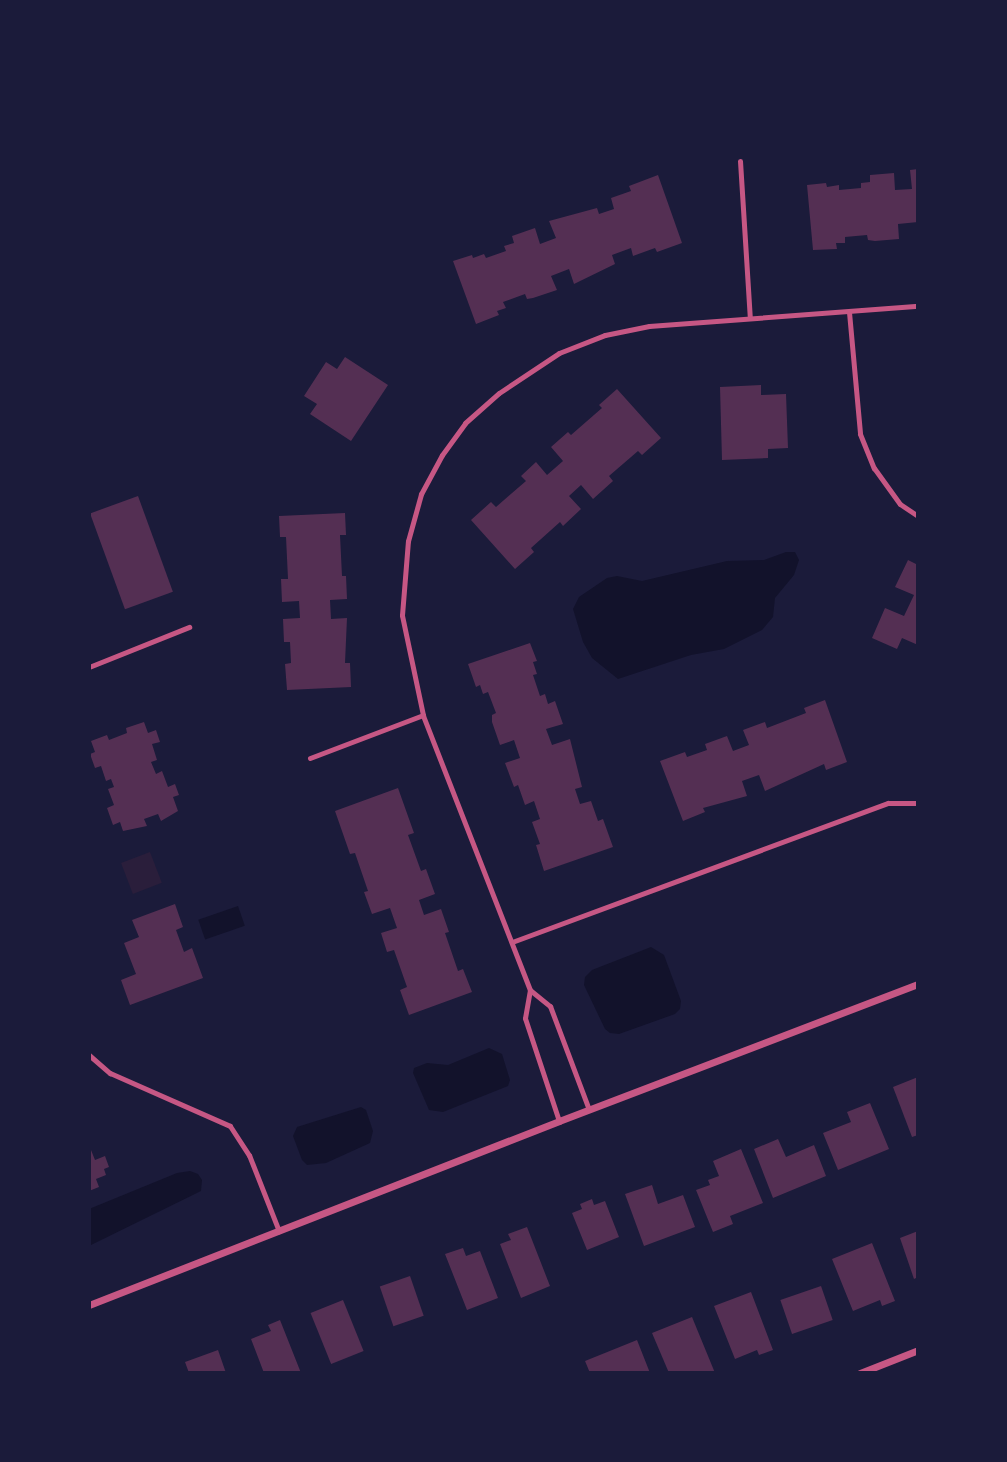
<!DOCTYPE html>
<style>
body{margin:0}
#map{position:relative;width:1007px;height:1462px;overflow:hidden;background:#1b1b3a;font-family:Lato,sans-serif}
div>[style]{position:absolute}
.green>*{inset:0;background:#2a1e3b;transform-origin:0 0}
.water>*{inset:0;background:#12122b;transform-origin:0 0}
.building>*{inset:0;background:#542f53;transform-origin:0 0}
.service>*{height:5px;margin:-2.5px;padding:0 2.5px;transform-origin:2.5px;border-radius:2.5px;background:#c65784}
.minor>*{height:7px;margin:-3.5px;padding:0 3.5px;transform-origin:3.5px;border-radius:3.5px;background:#c65784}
span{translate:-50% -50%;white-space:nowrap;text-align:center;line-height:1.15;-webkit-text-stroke:5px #1b1b3a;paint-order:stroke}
.frame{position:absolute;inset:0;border:91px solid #1b1b3a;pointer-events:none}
</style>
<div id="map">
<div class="green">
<div style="left:150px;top:852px;width:33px;height:31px;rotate:69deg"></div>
</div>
<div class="water">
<div style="clip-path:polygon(786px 552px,795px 552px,799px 560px,794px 575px,775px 598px,773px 617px,762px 630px,724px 649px,691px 655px,618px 679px,592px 658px,583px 642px,573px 609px,579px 597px,607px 578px,617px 576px,642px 581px,727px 561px,764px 560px)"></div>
<div style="left:238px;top:906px;width:21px;height:42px;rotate:71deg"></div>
<div style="clip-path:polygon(651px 947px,664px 955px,681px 1001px,680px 1009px,675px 1014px,619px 1034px,610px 1033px,605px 1029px,584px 985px,585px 977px,592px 970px)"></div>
<div style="clip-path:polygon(489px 1048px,502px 1054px,510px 1080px,508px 1086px,443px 1112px,429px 1110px,413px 1073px,414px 1068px,427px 1063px,448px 1065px)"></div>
<div style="clip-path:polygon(361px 1107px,366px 1110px,373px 1131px,370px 1143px,326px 1163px,307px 1165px,302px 1160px,293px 1136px,297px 1127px)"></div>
<div style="clip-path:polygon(190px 1171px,198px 1174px,202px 1180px,201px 1191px,89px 1246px,89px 1209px,177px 1173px)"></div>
</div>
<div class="building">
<div style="clip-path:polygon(918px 169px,918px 222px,898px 224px,899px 239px,875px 241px,868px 240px,867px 235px,845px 237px,845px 243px,836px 243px,837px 249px,813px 250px,807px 185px,826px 183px,827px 187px,839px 185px,839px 190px,861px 188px,861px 183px,870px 182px,870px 175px,894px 173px,895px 190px,912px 189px,910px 170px)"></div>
<div style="clip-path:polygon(658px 175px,682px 243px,657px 252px,655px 248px,633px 256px,631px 248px,612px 255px,615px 264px,574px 284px,569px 269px,551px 276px,557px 290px,533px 298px,527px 299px,525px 294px,503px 302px,506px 308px,497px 311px,499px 315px,476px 324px,453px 261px,472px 255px,473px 258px,484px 254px,486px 258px,506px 251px,504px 246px,514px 243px,512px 236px,535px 228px,540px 244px,556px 238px,549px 221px,597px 208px,599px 214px,614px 209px,611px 198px,631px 191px,629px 186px)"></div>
<div style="clip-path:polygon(345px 357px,388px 385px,351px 441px,310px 414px,317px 404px,304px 396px,326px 362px,337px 369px)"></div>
<div style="clip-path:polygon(761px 385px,761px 395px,786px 394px,788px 448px,768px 449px,768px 458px,722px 460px,720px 387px)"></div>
<div style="clip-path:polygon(617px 389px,661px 438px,642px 455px,638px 451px,609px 476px,613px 481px,593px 499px,581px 485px,569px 496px,581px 509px,563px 526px,560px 522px,531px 548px,534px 552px,515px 569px,471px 520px,491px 502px,496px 507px,526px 481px,521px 476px,536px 462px,547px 475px,563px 461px,551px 447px,568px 432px,571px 435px,602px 408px,599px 405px)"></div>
<div style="left:138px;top:496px;width:102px;height:51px;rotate:70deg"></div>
<div style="clip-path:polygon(345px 513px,346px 535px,340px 535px,342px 576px,346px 576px,347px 599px,330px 600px,331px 619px,347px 618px,345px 663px,350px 663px,351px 687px,287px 690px,285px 664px,291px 663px,290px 642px,284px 642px,283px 619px,300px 618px,299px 601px,282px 602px,281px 579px,288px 579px,286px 537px,280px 537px,279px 516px)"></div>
<div style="clip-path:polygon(908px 560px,918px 565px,918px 645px,902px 638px,897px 649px,872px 638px,885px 608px,904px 616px,914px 595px,895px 587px)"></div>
<div style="clip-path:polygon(530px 643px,537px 661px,533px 662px,537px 674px,533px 675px,540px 696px,545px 694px,548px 704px,555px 701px,563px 724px,546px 729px,552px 745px,570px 739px,582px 787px,575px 789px,580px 804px,591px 801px,598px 821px,603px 819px,613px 847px,544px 871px,536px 845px,540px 844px,532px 822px,540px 819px,534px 801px,525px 805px,518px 785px,514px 787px,505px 763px,520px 758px,514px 740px,500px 745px,492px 722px,492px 715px,496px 713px,488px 692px,483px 694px,480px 685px,476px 687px,468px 664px)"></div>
<div style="clip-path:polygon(825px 700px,847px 762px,826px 770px,824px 764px,765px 791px,759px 775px,742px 781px,747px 796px,703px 808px,705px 812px,683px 821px,660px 761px,685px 752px,687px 757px,707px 750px,705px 744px,727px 736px,733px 751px,749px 745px,743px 730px,765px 722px,767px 728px,806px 713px,804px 708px)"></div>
<div style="clip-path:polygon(144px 722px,148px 733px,156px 730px,160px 742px,152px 744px,157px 760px,151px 762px,156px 774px,162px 771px,168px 787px,175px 784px,179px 795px,173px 797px,178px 811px,161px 821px,158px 814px,144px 819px,147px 826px,123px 831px,120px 822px,113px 825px,107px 808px,114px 805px,108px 789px,114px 787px,111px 779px,106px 781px,101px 766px,95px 768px,90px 754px,95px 752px,91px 741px,107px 735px,109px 740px,127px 733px,126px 728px)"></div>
<div style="clip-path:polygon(398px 788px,414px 833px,408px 835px,421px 871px,426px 869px,435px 894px,419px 900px,424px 915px,441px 909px,449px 932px,445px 933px,458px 971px,463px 969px,472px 992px,409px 1015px,400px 990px,407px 987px,394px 950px,387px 952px,381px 933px,397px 928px,390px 908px,372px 914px,364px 892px,368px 891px,355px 853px,350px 854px,335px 811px)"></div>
<div style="clip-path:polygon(175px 904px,183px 927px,176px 930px,184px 952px,192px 948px,203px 978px,130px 1005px,121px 980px,136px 974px,124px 943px,139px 937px,132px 920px)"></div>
<div style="clip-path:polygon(918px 1077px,918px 1135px,912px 1137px,893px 1087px)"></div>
<div style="clip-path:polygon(870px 1103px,889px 1149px,838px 1170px,823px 1133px,851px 1122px,847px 1112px)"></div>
<div style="clip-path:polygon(778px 1139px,786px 1157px,814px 1145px,826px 1176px,773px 1198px,754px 1149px)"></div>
<div style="clip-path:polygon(89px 1145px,95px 1160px,105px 1156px,109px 1167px,104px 1169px,106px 1175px,96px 1179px,99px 1187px,89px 1191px)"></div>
<div style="clip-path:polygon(741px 1149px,763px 1203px,730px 1216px,733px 1224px,713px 1232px,696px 1190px,710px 1185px,708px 1180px,719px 1176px,713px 1161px)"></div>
<div style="clip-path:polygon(652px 1185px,658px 1204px,683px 1195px,695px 1227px,644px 1246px,625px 1194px)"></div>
<div style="clip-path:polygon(592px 1199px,594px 1205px,605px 1201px,619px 1237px,587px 1250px,572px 1213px,582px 1209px,580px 1204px)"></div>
<div style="clip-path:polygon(527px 1227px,550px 1286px,521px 1298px,500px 1244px,511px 1240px,508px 1234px)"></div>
<div style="clip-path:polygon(918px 1231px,918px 1277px,914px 1279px,900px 1238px)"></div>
<div style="clip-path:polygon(872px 1243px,895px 1301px,882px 1306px,880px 1300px,853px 1311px,832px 1259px)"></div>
<div style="clip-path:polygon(463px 1248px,466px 1256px,480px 1251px,498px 1298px,467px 1310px,445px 1254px)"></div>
<div style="left:410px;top:1276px;width:42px;height:32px;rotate:71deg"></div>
<div style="left:821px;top:1286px;width:36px;height:43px;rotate:71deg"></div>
<div style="clip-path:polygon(751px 1292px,773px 1350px,759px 1355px,757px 1350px,735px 1359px,714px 1306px)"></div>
<div style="left:343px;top:1300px;width:55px;height:35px;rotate:68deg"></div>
<div style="clip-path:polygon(692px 1317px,715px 1373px,669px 1373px,652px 1333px)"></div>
<div style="clip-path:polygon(280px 1320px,301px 1373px,264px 1373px,251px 1339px,271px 1331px,268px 1325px)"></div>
<div style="clip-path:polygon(637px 1340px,650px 1373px,590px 1373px,585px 1361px)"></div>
<div style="clip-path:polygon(218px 1350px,226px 1373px,189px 1373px,185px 1362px)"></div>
</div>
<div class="service">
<div style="left:740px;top:161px;width:157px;rotate:86.4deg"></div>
<div style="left:849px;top:312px;width:122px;rotate:84.8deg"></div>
<div style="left:860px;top:434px;width:37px;rotate:68deg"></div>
<div style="left:874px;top:468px;width:44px;rotate:54.2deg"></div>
<div style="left:900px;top:504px;width:22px;rotate:34deg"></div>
<div style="left:89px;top:667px;width:108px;rotate:-21.8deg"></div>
<div style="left:310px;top:758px;width:121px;rotate:-20.8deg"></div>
<div style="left:512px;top:942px;width:401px;rotate:-20.3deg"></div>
<div style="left:888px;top:803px;width:30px"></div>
<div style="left:530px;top:990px;width:26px;rotate:39deg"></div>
<div style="left:550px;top:1006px;width:111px;rotate:69.4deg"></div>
<div style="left:89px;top:1055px;width:28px;rotate:41deg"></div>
<div style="left:110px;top:1073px;width:131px;rotate:23.8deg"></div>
<div style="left:230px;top:1126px;width:35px;rotate:57deg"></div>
<div style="left:249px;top:1155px;width:82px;rotate:68.5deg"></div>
<div style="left:559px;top:1121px;width:108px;rotate:-108.3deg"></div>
<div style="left:525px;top:1018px;width:28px;rotate:-80deg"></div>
<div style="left:530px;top:990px;width:295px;rotate:-111.3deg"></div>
<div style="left:423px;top:715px;width:102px;rotate:-101.9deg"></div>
<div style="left:402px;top:615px;width:74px;rotate:-85.4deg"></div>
<div style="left:408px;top:541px;width:49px;rotate:-74.5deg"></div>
<div style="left:421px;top:494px;width:44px;rotate:-61.7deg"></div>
<div style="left:442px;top:455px;width:39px;rotate:-54deg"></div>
<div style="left:465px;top:423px;width:45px;rotate:-41.4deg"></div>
<div style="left:499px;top:393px;width:72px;rotate:-33.7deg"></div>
<div style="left:559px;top:353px;width:49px;rotate:-21.4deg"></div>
<div style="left:605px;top:335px;width:45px;rotate:-11.6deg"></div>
<div style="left:649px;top:326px;width:270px;rotate:-4.3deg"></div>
</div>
<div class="minor">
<div style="left:89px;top:1305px;width:505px;rotate:-21.38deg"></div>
<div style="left:559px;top:1121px;width:384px;rotate:-20.9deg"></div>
<div style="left:860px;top:1373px;width:62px;rotate:-21.6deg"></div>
</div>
<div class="frame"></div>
</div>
